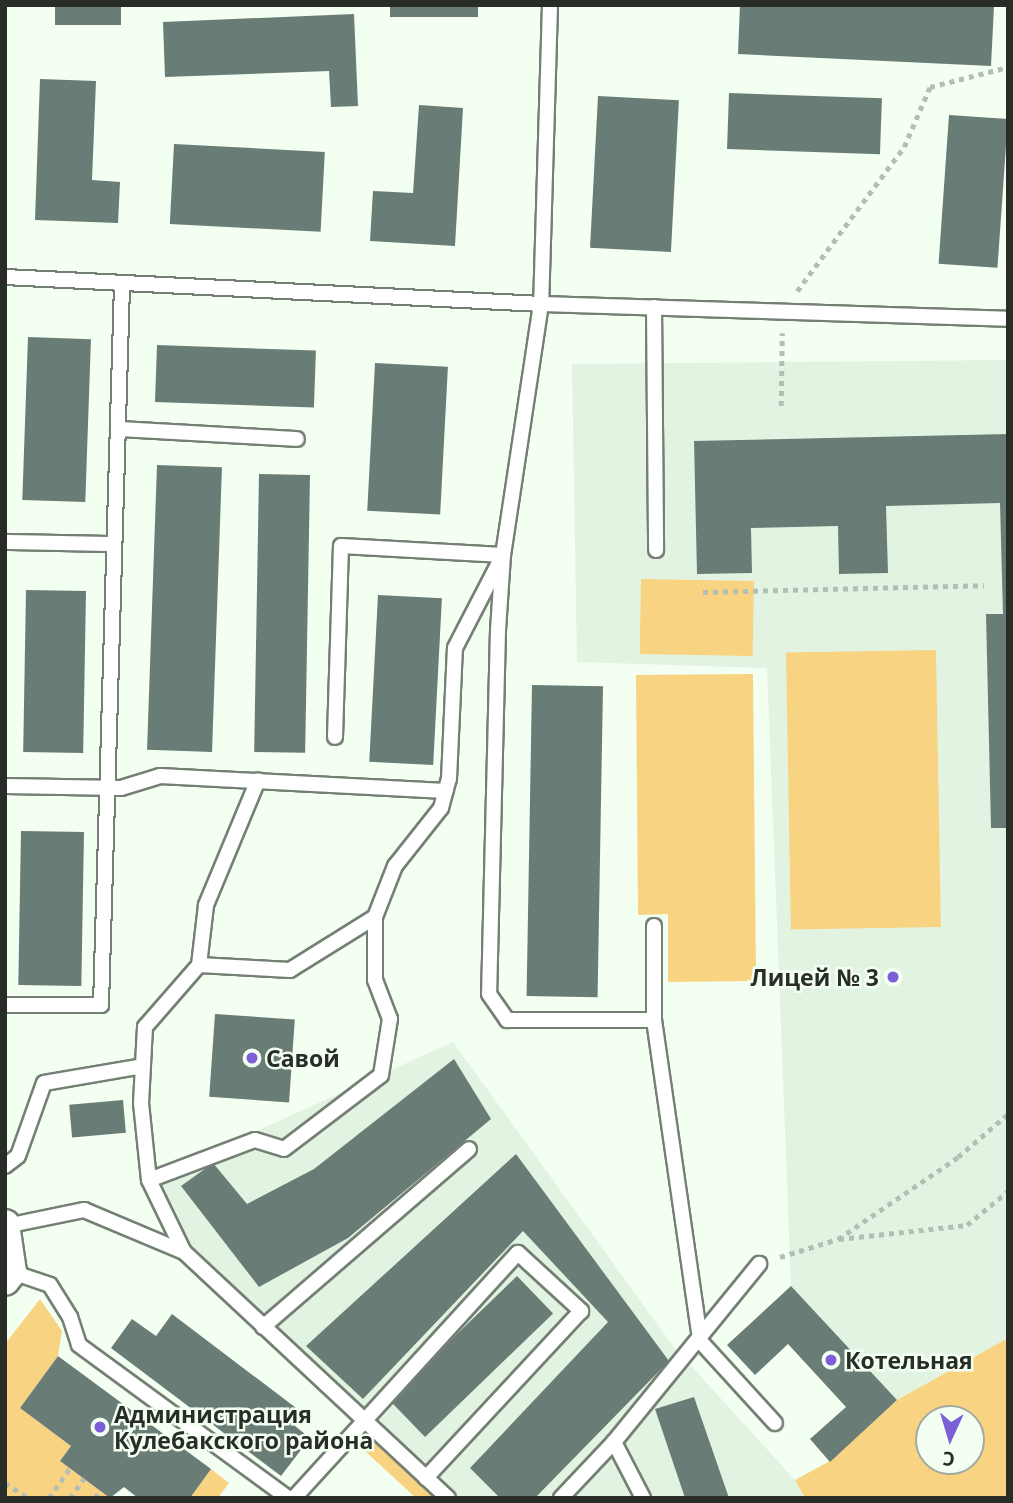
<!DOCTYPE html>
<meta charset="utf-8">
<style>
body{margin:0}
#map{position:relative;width:1013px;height:1503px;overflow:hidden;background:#f2fff1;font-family:"Open Sans",sans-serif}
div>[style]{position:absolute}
.built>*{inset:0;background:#e2f4e1}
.green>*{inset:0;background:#f8d382;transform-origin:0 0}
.building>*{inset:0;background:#6a7c76;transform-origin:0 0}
.path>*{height:4.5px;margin-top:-2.25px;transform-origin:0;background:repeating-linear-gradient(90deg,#b4bfb4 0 5px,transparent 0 10px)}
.roads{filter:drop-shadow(2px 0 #758074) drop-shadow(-2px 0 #758074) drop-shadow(0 2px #758074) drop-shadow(0 -2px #758074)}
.service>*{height:14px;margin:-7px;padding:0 7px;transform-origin:7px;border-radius:7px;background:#fff}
.minor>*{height:28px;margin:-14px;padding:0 14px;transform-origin:14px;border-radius:14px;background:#fff}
.dots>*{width:19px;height:19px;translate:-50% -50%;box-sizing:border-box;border:4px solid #f2fff1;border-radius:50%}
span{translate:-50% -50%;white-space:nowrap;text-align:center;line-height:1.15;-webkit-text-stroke:5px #f2fff1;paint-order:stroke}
.poi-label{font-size:23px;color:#282d28;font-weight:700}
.right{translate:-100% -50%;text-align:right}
.left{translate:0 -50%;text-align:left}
.frame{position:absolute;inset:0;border:7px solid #282d28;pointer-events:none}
.north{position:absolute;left:915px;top:1405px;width:70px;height:70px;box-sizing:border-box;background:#f2fff1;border:2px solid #a1aba1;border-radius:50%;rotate:184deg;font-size:19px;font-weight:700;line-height:28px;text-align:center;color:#282d28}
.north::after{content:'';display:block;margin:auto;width:24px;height:32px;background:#7d5ed9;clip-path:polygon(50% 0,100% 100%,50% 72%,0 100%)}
</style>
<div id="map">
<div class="built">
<div style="clip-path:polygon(1008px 360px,1008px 1338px,897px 1400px,791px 1286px,767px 668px,577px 662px,572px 364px)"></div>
<div style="clip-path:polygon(453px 1042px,673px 1346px,795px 1480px,805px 1498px,448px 1498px,184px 1252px,149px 1180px)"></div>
</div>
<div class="green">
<div style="left:641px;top:579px;width:113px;height:75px;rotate:1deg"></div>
<div style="left:936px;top:650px;width:277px;height:150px;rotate:89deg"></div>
<div style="clip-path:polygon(753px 674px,756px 981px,668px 982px,668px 914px,638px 915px,636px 675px)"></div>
<div style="clip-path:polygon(40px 1299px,62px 1331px,58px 1356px,20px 1408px,71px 1446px,60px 1461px,110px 1498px,5px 1498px,5px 1344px)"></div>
<div style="clip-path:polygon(evenodd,1008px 1338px,1008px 1498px,805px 1498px,795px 1480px,830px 1461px,897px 1400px,1008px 1338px,929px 1419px,971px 1419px,971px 1461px,929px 1461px,929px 1419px)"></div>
<div style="clip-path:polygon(376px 1442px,436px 1498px,416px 1498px,366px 1452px)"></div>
<div style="clip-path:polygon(211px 1469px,229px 1483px,218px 1498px,190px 1498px)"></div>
</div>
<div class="building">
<div style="left:55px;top:5px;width:66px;height:20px"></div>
<div style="left:390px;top:5px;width:88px;height:12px"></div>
<div style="clip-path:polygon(740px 5px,994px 6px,991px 66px,738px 54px)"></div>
<div style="clip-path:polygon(354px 14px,358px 106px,331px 107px,329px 71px,165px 77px,163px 22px)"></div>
<div style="clip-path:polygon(40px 79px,96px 81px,92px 180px,120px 182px,118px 223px,35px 220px)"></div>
<div style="left:729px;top:93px;width:153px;height:56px;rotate:2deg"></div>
<div style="left:598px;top:96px;width:81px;height:152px;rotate:3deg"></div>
<div style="clip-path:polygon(419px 105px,463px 108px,455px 246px,370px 241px,373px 191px,413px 193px)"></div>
<div style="left:949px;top:115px;width:59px;height:149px;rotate:4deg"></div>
<div style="left:174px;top:144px;width:151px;height:80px;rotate:3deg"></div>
<div style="left:28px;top:337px;width:63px;height:163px;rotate:2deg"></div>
<div style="left:157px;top:345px;width:159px;height:57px;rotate:2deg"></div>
<div style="left:375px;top:363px;width:73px;height:148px;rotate:3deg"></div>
<div style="clip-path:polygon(1008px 434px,1008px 828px,991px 828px,986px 614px,1003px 614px,1000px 503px,886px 506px,888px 573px,839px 574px,838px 526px,751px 528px,752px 573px,697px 574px,694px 441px)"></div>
<div style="left:157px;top:465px;width:65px;height:285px;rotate:2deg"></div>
<div style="left:259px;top:474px;width:51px;height:278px;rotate:1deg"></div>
<div style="left:26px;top:590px;width:60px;height:162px;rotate:1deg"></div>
<div style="left:378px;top:595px;width:64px;height:167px;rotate:3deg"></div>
<div style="left:532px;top:685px;width:71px;height:311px;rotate:1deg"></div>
<div style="left:21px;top:831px;width:63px;height:154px;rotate:1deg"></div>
<div style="left:215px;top:1014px;width:80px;height:83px;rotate:4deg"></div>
<div style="clip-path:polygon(454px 1059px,491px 1119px,348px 1238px,259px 1287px,181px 1186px,213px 1163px,247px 1204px,314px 1169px)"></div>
<div style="left:123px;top:1100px;width:33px;height:54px;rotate:85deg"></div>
<div style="clip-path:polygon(516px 1154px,669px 1361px,535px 1498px,500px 1498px,470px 1468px,608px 1322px,523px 1231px,363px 1399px,306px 1346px)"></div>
<div style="left:517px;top:1276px;width:52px;height:178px;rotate:46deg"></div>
<div style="clip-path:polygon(791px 1286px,897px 1400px,830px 1462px,810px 1439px,846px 1407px,788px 1344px,755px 1375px,727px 1345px)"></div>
<div style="clip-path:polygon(172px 1314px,304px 1414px,295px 1426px,310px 1438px,281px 1476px,111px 1348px,132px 1319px,156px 1336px)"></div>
<div style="clip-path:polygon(58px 1356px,211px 1469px,190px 1498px,138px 1498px,124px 1487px,110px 1498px,60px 1461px,71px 1446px,20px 1408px)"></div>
<div style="clip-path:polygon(694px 1397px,729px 1498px,685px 1498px,655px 1409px)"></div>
</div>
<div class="path">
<div style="left:797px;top:291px;width:179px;rotate:-53.4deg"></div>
<div style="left:904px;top:147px;width:65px;rotate:-66.6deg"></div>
<div style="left:930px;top:87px;width:81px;rotate:-14.4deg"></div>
<div style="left:781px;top:406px;width:73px;rotate:-89.2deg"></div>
<div style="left:703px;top:592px;width:281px;rotate:-1.4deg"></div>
<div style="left:839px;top:1239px;width:129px;rotate:-6.2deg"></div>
<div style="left:967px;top:1225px;width:53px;rotate:-39.7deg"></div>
<div style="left:780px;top:1257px;width:61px;rotate:-17.2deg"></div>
<div style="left:838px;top:1239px;width:145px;rotate:-34.3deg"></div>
<div style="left:958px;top:1157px;width:66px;rotate:-40.7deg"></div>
<div style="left:5px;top:1483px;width:27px;rotate:33deg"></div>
<div style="left:49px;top:1498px;width:37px;rotate:-55deg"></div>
<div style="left:70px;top:1498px;width:24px;rotate:-55deg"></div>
<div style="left:95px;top:1498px;width:9px;rotate:-58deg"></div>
</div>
<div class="roads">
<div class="service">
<div style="left:550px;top:5px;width:299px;rotate:91.7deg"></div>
<div style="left:541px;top:304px;width:254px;rotate:98.6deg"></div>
<div style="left:503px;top:555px;width:75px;rotate:93.8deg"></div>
<div style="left:498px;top:630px;width:364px;rotate:91.4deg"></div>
<div style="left:489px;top:994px;width:32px;rotate:55deg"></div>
<div style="left:507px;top:1020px;width:147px"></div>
<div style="left:5px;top:277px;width:537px;rotate:2.88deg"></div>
<div style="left:541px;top:304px;width:467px;rotate:1.8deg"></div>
<div style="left:654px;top:307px;width:243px;rotate:89.5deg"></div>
<div style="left:118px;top:429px;width:179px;rotate:3.2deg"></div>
<div style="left:5px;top:542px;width:109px;rotate:1.1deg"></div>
<div style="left:5px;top:786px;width:116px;rotate:1deg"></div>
<div style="left:121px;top:788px;width:41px;rotate:-17.1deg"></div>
<div style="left:160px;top:776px;width:286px;rotate:3deg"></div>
<div style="left:375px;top:917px;width:100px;rotate:148.1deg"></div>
<div style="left:290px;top:970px;width:91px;rotate:-176.9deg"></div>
<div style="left:199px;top:965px;width:82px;rotate:131.1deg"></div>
<div style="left:145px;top:1027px;width:76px;rotate:93deg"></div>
<div style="left:141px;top:1103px;width:77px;rotate:84.1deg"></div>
<div style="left:149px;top:1180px;width:80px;rotate:64.1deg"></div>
<div style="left:184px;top:1252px;width:361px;rotate:43deg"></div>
<div style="left:654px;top:926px;width:94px;rotate:90deg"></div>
<div style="left:654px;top:1020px;width:324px;rotate:81.8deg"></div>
<div style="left:700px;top:1341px;width:111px;rotate:47.6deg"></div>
<div style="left:199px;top:965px;width:60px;rotate:-83.3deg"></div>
<div style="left:206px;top:905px;width:135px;rotate:-67.4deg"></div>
<div style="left:5px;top:1005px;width:96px"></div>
<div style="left:101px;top:1005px;width:722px;rotate:-88.33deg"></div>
<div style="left:5px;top:1166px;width:16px;rotate:-38deg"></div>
<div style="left:18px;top:1156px;width:77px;rotate:-70.4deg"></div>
<div style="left:44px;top:1083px;width:100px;rotate:-9.7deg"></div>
<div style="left:149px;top:1180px;width:113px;rotate:-20.7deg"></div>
<div style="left:255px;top:1140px;width:30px;rotate:17deg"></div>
<div style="left:284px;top:1149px;width:122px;rotate:-37.3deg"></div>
<div style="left:381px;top:1075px;width:57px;rotate:-80.9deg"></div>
<div style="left:390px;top:1019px;width:42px;rotate:-111deg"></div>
<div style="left:375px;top:980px;width:63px;rotate:-90deg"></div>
<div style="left:375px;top:917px;width:55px;rotate:-68.6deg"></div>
<div style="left:395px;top:866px;width:74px;rotate:-51.6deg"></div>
<div style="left:441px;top:808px;width:30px;rotate:-75deg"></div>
<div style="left:449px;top:779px;width:131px;rotate:-87.4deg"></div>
<div style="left:455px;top:648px;width:105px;rotate:-62.7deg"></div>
<div style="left:503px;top:555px;width:162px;rotate:-176.8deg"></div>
<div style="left:341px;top:546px;width:191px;rotate:91.8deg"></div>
<div style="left:6px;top:1226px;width:80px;rotate:-11.6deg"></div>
<div style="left:84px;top:1210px;width:108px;rotate:22.8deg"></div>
<div style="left:12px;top:1272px;width:40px;rotate:18.9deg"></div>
<div style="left:50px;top:1285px;width:38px;rotate:58deg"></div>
<div style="left:70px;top:1317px;width:29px;rotate:72deg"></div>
<div style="left:79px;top:1345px;width:259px;rotate:36.2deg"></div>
<div style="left:263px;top:1327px;width:272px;rotate:-40.8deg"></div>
<div style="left:614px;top:1442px;width:63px;rotate:62.6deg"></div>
<div style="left:294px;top:1498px;width:332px;rotate:-47.6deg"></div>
<div style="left:518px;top:1253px;width:86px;rotate:42.6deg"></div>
<div style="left:581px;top:1311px;width:228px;rotate:132.9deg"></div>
<div style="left:561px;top:1498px;width:77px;rotate:-46.6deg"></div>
<div style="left:614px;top:1442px;width:230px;rotate:-50.8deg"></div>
</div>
<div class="minor">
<div style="left:5px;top:1224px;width:49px;rotate:81.7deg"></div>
<div style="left:12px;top:1272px;width:11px;rotate:128deg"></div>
</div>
</div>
<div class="dots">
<div style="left:893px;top:977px;background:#7d5ed9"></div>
<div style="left:252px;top:1058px;background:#7d5ed9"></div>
<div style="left:831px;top:1360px;background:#7d5ed9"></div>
<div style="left:100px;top:1427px;background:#7d5ed9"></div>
</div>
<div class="poi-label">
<span class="right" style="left:879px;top:977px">Лицей № 3</span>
<span class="left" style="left:266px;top:1058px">Савой</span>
<span class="left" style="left:845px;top:1360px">Котельная</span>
<span class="left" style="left:114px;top:1427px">Администрация<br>Кулебакского района</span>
</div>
<div class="frame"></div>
<div class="north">С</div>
</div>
